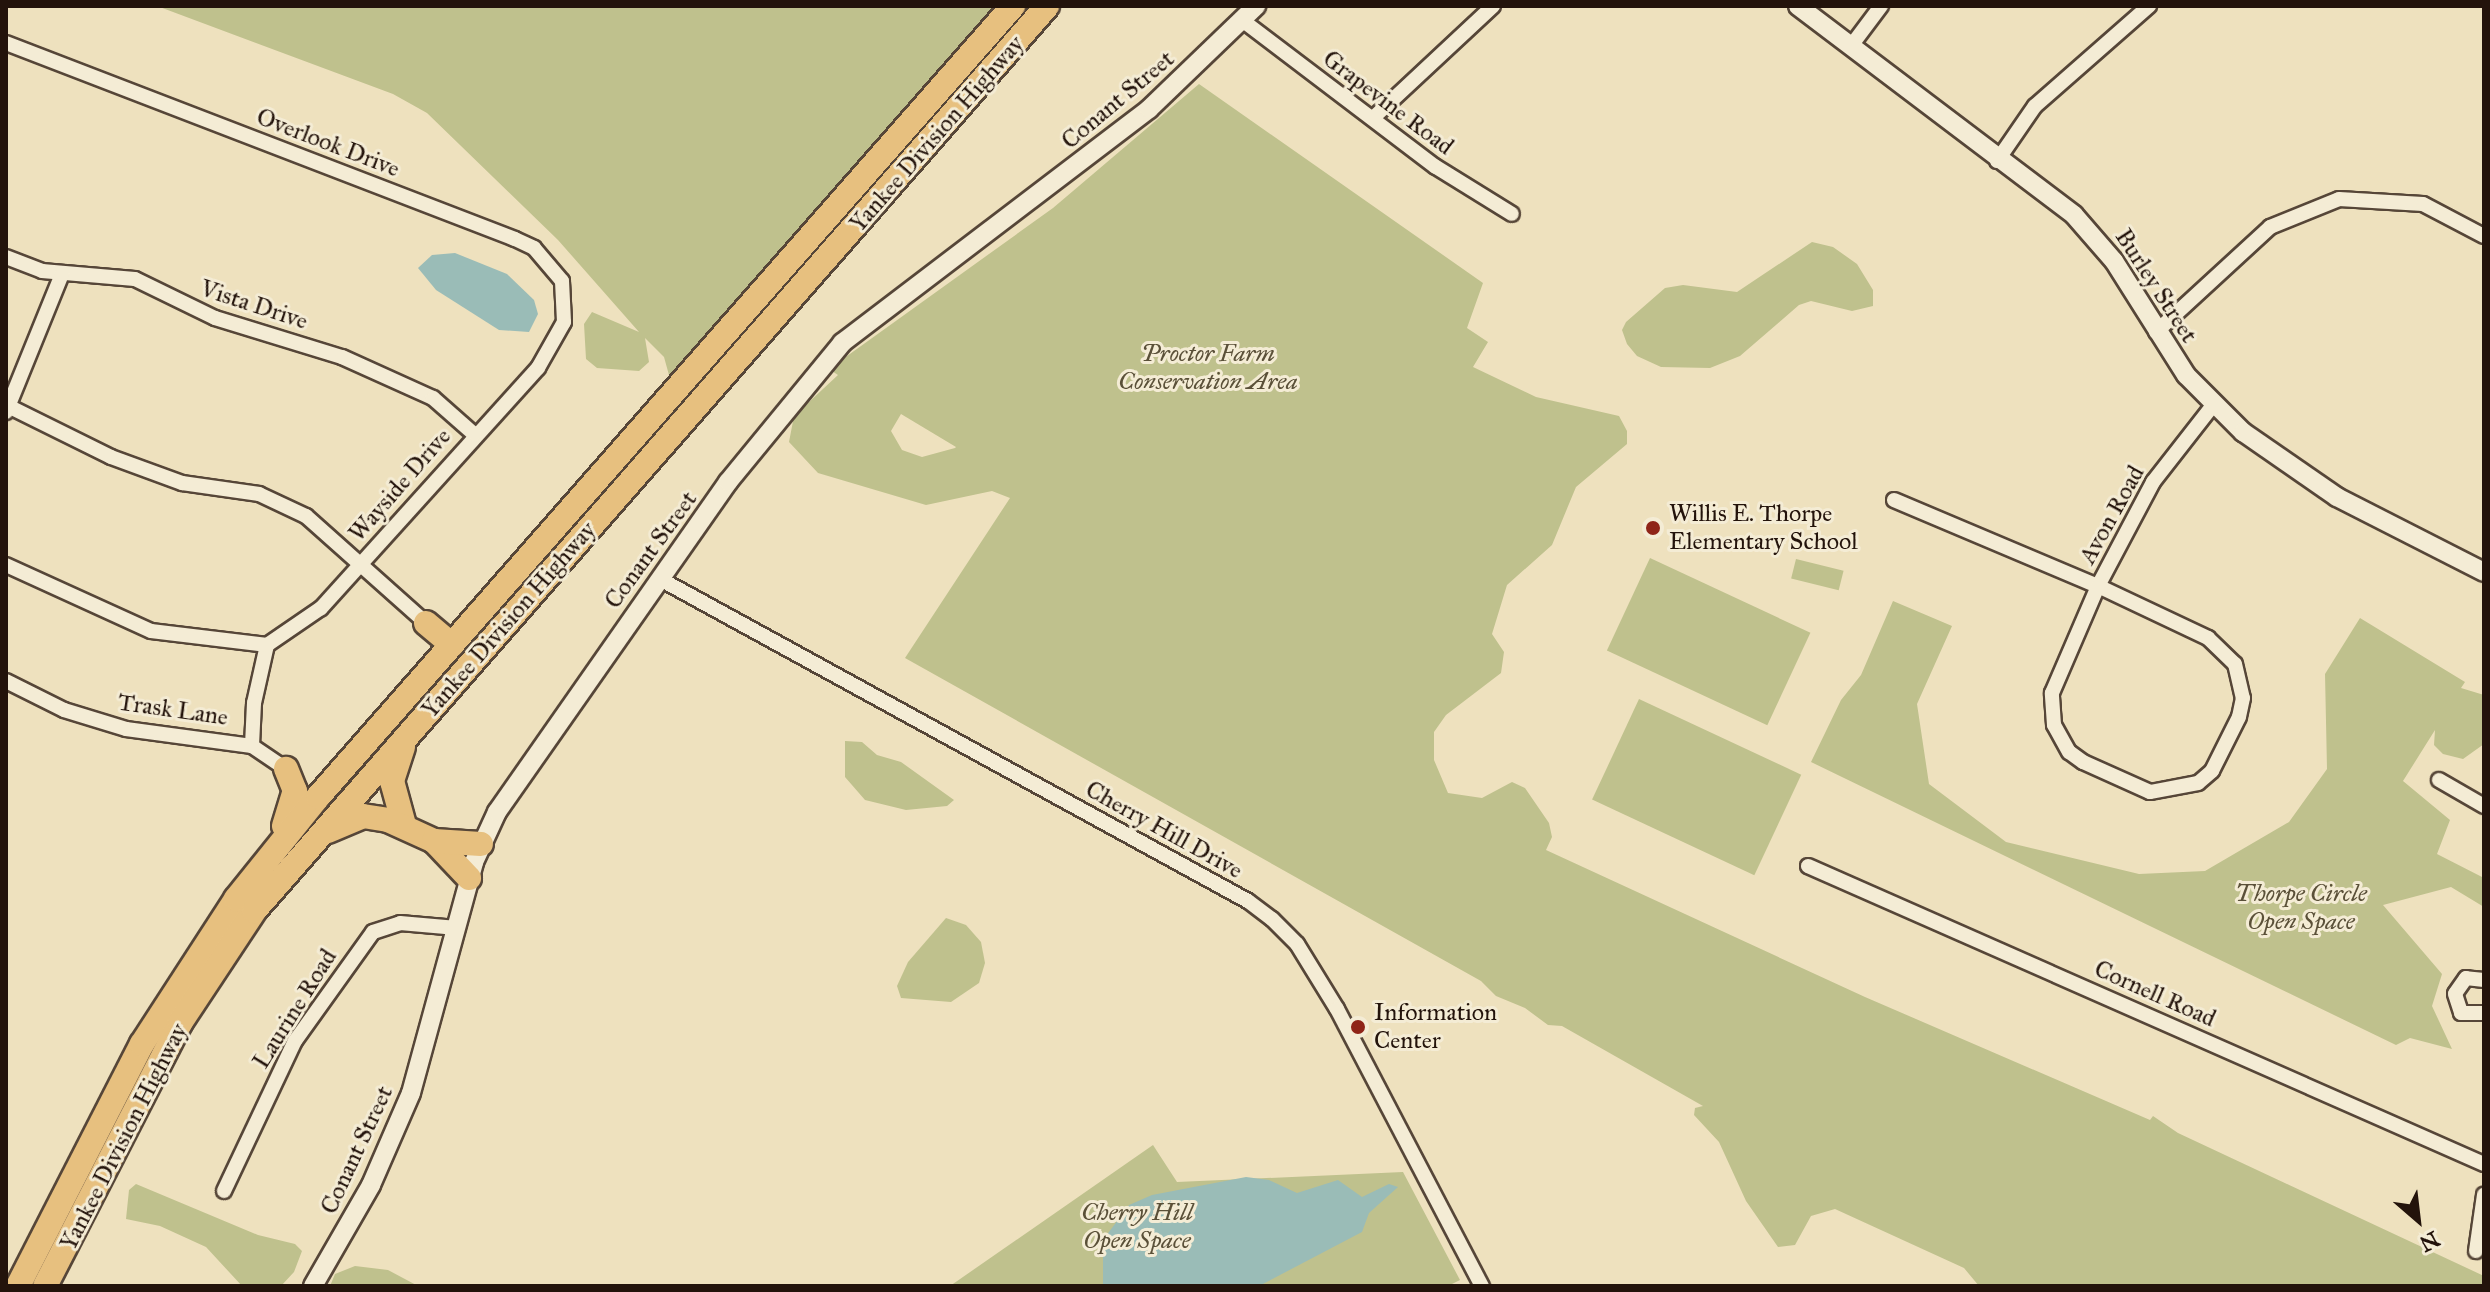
<!DOCTYPE html>
<style>
body{margin:0}
#map{position:relative;width:2490px;height:1292px;overflow:hidden;background:#eee1be;font-family:"IM FELL Great Primer",serif}
div>[style]{position:absolute}
.green>*{inset:0;background:#bfc18d;transform-origin:0 0}
.water>*{inset:0;background:#9abcb7}
.roads{filter:drop-shadow(2px 0 #564638) drop-shadow(-2px 0 #564638) drop-shadow(0 2px #564638) drop-shadow(0 -2px #564638)}
.street>*{height:14px;margin:-7px;padding:0 7px;transform-origin:7px;border-radius:7px;background:#f4ecd5}
.secondary>*{height:18px;margin:-9px;padding:0 9px;transform-origin:9px;border-radius:9px;background:#f4ecd5}
.highway>*{height:24px;margin:-12px;padding:0 12px;transform-origin:12px;border-radius:12px;background:#e7c07f}
.dots>*{width:22px;height:22px;translate:-50% -50%;box-sizing:border-box;border:4px solid #f4ecd5;border-radius:50%}
span{translate:-50% -50%;white-space:nowrap;text-align:center;line-height:1.15;-webkit-text-stroke:6px #f4ecd5;paint-order:stroke}
.street-label{font-size:24px;color:#23130b}
.park-label{font-size:24px;color:#5a5038;font-style:italic}
.poi-label{font-size:24px;color:#23130b}
.left{translate:0 -50%;text-align:left}
.frame{position:absolute;inset:0;border:8px solid #23130b;pointer-events:none}
.north{position:absolute;left:2378px;top:1180px;width:80px;height:80px;-webkit-text-stroke:6px #f4ecd5;paint-order:stroke;rotate:152deg;font-size:22px;font-weight:700;line-height:32px;text-align:center;color:#23130b}
.north::after{content:'';display:block;margin:auto;width:28px;height:36px;background:#23130b;clip-path:polygon(50% 0,100% 100%,50% 72%,0 100%)}
</style>
<div id="map">
<div class="green">
<div style="clip-path:polygon(157px 6px,999px 6px,672px 386px,664px 357px,645px 338px,649px 362px,639px 371px,597px 368px,586px 359px,584px 324px,592px 312px,639px 332px,558px 240px,427px 113px,393px 94px)"></div>
<div style="clip-path:polygon(evenodd,1199px 84px,1483px 283px,1467px 328px,1488px 342px,1473px 367px,1536px 397px,1619px 416px,1627px 431px,1627px 444px,1576px 487px,1552px 545px,1507px 585px,1492px 634px,1504px 652px,1501px 673px,1446px 715px,1434px 732px,1434px 760px,1448px 793px,1482px 798px,1512px 782px,1525px 788px,1549px 823px,1552px 837px,1546px 850px,1865px 997px,2150px 1120px,2153px 1116px,2178px 1133px,2484px 1276px,2484px 1286px,1979px 1286px,1964px 1268px,1835px 1209px,1811px 1216px,1795px 1245px,1778px 1247px,1746px 1201px,1719px 1142px,1694px 1115px,1695px 1108px,1703px 1106px,1562px 1026px,1548px 1025px,1525px 1008px,1496px 996px,1481px 981px,905px 658px,1010px 498px,992px 491px,926px 505px,818px 473px,789px 442px,794px 416px,838px 375px,829px 369px,1053px 208px,1199px 84px,901px 414px,956px 447px,955px 448px,922px 457px,902px 450px,891px 431px,901px 414px)"></div>
<div style="clip-path:polygon(1812px 242px,1833px 247px,1857px 264px,1873px 290px,1873px 306px,1852px 311px,1811px 301px,1799px 305px,1740px 356px,1710px 368px,1661px 367px,1637px 356px,1627px 344px,1622px 330px,1626px 322px,1665px 288px,1683px 285px,1737px 292px)"></div>
<div style="left:1650px;top:558px;width:177px;height:102px;rotate:25deg"></div>
<div style="left:1796px;top:559px;width:49px;height:20px;rotate:14deg"></div>
<div style="clip-path:polygon(1893px 601px,1952px 626px,1917px 704px,1929px 784px,2006px 842px,2139px 874px,2205px 871px,2289px 822px,2327px 769px,2325px 674px,2360px 618px,2465px 682px,2461px 688px,2484px 695px,2484px 744px,2463px 759px,2443px 754px,2434px 745px,2435px 730px,2403px 781px,2450px 820px,2437px 854px,2484px 878px,2484px 907px,2451px 887px,2383px 905px,2442px 974px,2432px 1006px,2452px 1049px,2410px 1038px,2396px 1045px,1811px 762px,1841px 700px,1861px 675px)"></div>
<div style="left:1639px;top:699px;width:179px;height:111px;rotate:25deg"></div>
<div style="clip-path:polygon(845px 741px,862px 742px,877px 755px,901px 762px,954px 800px,947px 806px,906px 810px,865px 800px,845px 777px)"></div>
<div style="clip-path:polygon(946px 918px,966px 925px,981px 942px,985px 963px,979px 983px,951px 1002px,901px 998px,897px 986px,908px 962px)"></div>
<div style="clip-path:polygon(1153px 1145px,1177px 1182px,1403px 1172px,1460px 1280px,1448px 1286px,950px 1286px)"></div>
<div style="clip-path:polygon(136px 1184px,258px 1235px,295px 1244px,302px 1251px,294px 1272px,281px 1286px,242px 1286px,206px 1247px,160px 1226px,126px 1219px,129px 1190px)"></div>
<div style="clip-path:polygon(355px 1266px,388px 1270px,418px 1286px,330px 1286px,335px 1274px)"></div>
</div>
<div class="water">
<div style="clip-path:polygon(455px 253px,507px 274px,534px 300px,538px 314px,529px 332px,499px 330px,436px 290px,418px 268px,432px 255px)"></div>
<div style="clip-path:polygon(1246px 1177px,1269px 1180px,1297px 1193px,1338px 1180px,1362px 1197px,1389px 1184px,1398px 1187px,1369px 1213px,1362px 1232px,1259px 1286px,1103px 1286px,1103px 1240px,1129px 1205px,1152px 1195px)"></div>
</div>
<div class="roads">
<div class="street">
<div style="left:1242px;top:20px;width:243px;rotate:37.2deg"></div>
<div style="left:1436px;top:167px;width:89px;rotate:31.7deg"></div>
<div style="left:6px;top:43px;width:545px;rotate:21.06deg"></div>
<div style="left:515px;top:239px;width:21px;rotate:25deg"></div>
<div style="left:534px;top:248px;width:43px;rotate:49.7deg"></div>
<div style="left:562px;top:281px;width:41px;rotate:87.2deg"></div>
<div style="left:564px;top:322px;width:53px;rotate:119.5deg"></div>
<div style="left:538px;top:368px;width:324px;rotate:132.1deg"></div>
<div style="left:321px;top:608px;width:65px;rotate:145.6deg"></div>
<div style="left:267px;top:645px;width:59px;rotate:102.6deg"></div>
<div style="left:254px;top:703px;width:43px;rotate:92.7deg"></div>
<div style="left:1851px;top:46px;width:50px;rotate:-53.1deg"></div>
<div style="left:1373px;top:118px;width:164px;rotate:-43deg"></div>
<div style="left:1997px;top:161px;width:67px;rotate:-55.4deg"></div>
<div style="left:2035px;top:106px;width:152px;rotate:-41.3deg"></div>
<div style="left:6px;top:257px;width:39px;rotate:21deg"></div>
<div style="left:42px;top:271px;width:93px;rotate:4.9deg"></div>
<div style="left:135px;top:279px;width:89px;rotate:26deg"></div>
<div style="left:215px;top:318px;width:133px;rotate:17.1deg"></div>
<div style="left:342px;top:357px;width:100px;rotate:24.3deg"></div>
<div style="left:433px;top:398px;width:55px;rotate:41.3deg"></div>
<div style="left:2156px;top:332px;width:155px;rotate:-42.6deg"></div>
<div style="left:2270px;top:227px;width:74px;rotate:-22.1deg"></div>
<div style="left:2339px;top:199px;width:84px;rotate:3.4deg"></div>
<div style="left:2423px;top:204px;width:69px;rotate:27.7deg"></div>
<div style="left:8px;top:406px;width:115px;rotate:26.3deg"></div>
<div style="left:111px;top:457px;width:76px;rotate:20.1deg"></div>
<div style="left:182px;top:483px;width:78px;rotate:8.1deg"></div>
<div style="left:259px;top:494px;width:52px;rotate:25.1deg"></div>
<div style="left:306px;top:516px;width:161px;rotate:41.7deg"></div>
<div style="left:6px;top:412px;width:149px;rotate:-67.9deg"></div>
<div style="left:1894px;top:500px;width:221px;rotate:22.9deg"></div>
<div style="left:2098px;top:586px;width:118px;rotate:-62.1deg"></div>
<div style="left:2153px;top:482px;width:99px;rotate:-52deg"></div>
<div style="left:6px;top:565px;width:159px;rotate:24.5deg"></div>
<div style="left:151px;top:631px;width:117px;rotate:6.9deg"></div>
<div style="left:660px;top:579px;width:670px;rotate:28.71deg"></div>
<div style="left:1248px;top:901px;width:30px;rotate:37deg"></div>
<div style="left:1272px;top:919px;width:35px;rotate:45deg"></div>
<div style="left:1297px;top:944px;width:76px;rotate:58.4deg"></div>
<div style="left:1337px;top:1009px;width:313px;rotate:62.4deg"></div>
<div style="left:2098px;top:586px;width:122px;rotate:25.3deg"></div>
<div style="left:2208px;top:638px;width:37px;rotate:44deg"></div>
<div style="left:2235px;top:664px;width:35px;rotate:77deg"></div>
<div style="left:2243px;top:698px;width:19px;rotate:102deg"></div>
<div style="left:2239px;top:717px;width:60px;rotate:116.6deg"></div>
<div style="left:2212px;top:771px;width:18px;rotate:139deg"></div>
<div style="left:2198px;top:783px;width:49px;rotate:169.4deg"></div>
<div style="left:2150px;top:792px;width:73px;rotate:-155.9deg"></div>
<div style="left:2083px;top:762px;width:17px;rotate:-144deg"></div>
<div style="left:2069px;top:752px;width:31px;rotate:-119deg"></div>
<div style="left:2054px;top:725px;width:32px;rotate:-94deg"></div>
<div style="left:2052px;top:693px;width:116px;rotate:-66.7deg"></div>
<div style="left:6px;top:681px;width:65px;rotate:26.6deg"></div>
<div style="left:64px;top:710px;width:65px;rotate:17deg"></div>
<div style="left:126px;top:729px;width:127px;rotate:7.7deg"></div>
<div style="left:252px;top:746px;width:41px;rotate:34.1deg"></div>
<div style="left:2439px;top:780px;width:52px;rotate:30deg"></div>
<div style="left:1808px;top:866px;width:739px;rotate:23.79deg"></div>
<div style="left:2484px;top:980px;width:18px;rotate:-174deg"></div>
<div style="left:2466px;top:978px;width:19px;rotate:125deg"></div>
<div style="left:2455px;top:994px;width:20px;rotate:72deg"></div>
<div style="left:2461px;top:1013px;width:23px"></div>
<div style="left:224px;top:1191px;width:166px;rotate:-64.7deg"></div>
<div style="left:295px;top:1041px;width:134px;rotate:-54.4deg"></div>
<div style="left:373px;top:932px;width:28px;rotate:-18deg"></div>
<div style="left:400px;top:923px;width:57px;rotate:5deg"></div>
<div style="left:2476px;top:1251px;width:57px;rotate:-81.9deg"></div>
</div>
<div class="secondary">
<div style="left:1798px;top:6px;width:346px;rotate:37.1deg"></div>
<div style="left:2074px;top:215px;width:61px;rotate:49deg"></div>
<div style="left:2114px;top:261px;width:135px;rotate:57.7deg"></div>
<div style="left:2186px;top:375px;width:81px;rotate:45deg"></div>
<div style="left:2243px;top:432px;width:114px;rotate:34.7deg"></div>
<div style="left:2337px;top:497px;width:165px;rotate:27deg"></div>
<div style="left:313px;top:1286px;width:116px;rotate:-60.1deg"></div>
<div style="left:371px;top:1185px;width:100px;rotate:-66.5deg"></div>
<div style="left:411px;top:1093px;width:239px;rotate:-74.7deg"></div>
<div style="left:474px;top:862px;width:55px;rotate:-65.3deg"></div>
<div style="left:497px;top:812px;width:403px;rotate:-55deg"></div>
<div style="left:728px;top:482px;width:180px;rotate:-50.6deg"></div>
<div style="left:842px;top:343px;width:386px;rotate:-37.3deg"></div>
<div style="left:1149px;top:109px;width:149px;rotate:-43.9deg"></div>
</div>
<div class="highway">
<div style="left:426px;top:623px;width:34px;rotate:40deg"></div>
<div style="left:403px;top:747px;width:36px;rotate:108deg"></div>
<div style="left:392px;top:781px;width:46px;rotate:74.7deg"></div>
<div style="left:284px;top:826px;width:37px;rotate:-73deg"></div>
<div style="left:295px;top:791px;width:24px;rotate:-112deg"></div>
<div style="left:328px;top:831px;width:38px;rotate:-23deg"></div>
<div style="left:363px;top:816px;width:25px;rotate:9deg"></div>
<div style="left:388px;top:820px;width:51px;rotate:24.5deg"></div>
<div style="left:434px;top:841px;width:51px;rotate:46.6deg"></div>
<div style="left:434px;top:841px;width:47px;rotate:3.7deg"></div>
<div style="left:18px;top:1286px;width:272px;rotate:-62.9deg"></div>
<div style="left:142px;top:1044px;width:173px;rotate:-57deg"></div>
<div style="left:236px;top:899px;width:131px;rotate:-51.2deg"></div>
<div style="left:318px;top:797px;width:1053px;rotate:-48.7deg"></div>
<div style="left:45px;top:1286px;width:296px;rotate:-62.8deg"></div>
<div style="left:180px;top:1023px;width:134px;rotate:-56.5deg"></div>
<div style="left:254px;top:911px;width:1203px;rotate:-48.77deg"></div>
</div>
</div>
<div class="dots">
<div style="left:1653px;top:528px;background:#8f2418"></div>
<div style="left:1358px;top:1027px;background:#8f2418"></div>
</div>
<div class="street-label">
<span style="left:1118px;top:100px;rotate:-40deg">Conant Street</span>
<span style="left:1388px;top:103px;rotate:37deg">Grapevine Road</span>
<span style="left:937px;top:134px;rotate:-49deg">Yankee Division Highway</span>
<span style="left:328px;top:143px;rotate:21deg">Overlook Drive</span>
<span style="left:2156px;top:286px;rotate:57deg">Burley Street</span>
<span style="left:254px;top:305px;rotate:18deg">Vista Drive</span>
<span style="left:400px;top:485px;rotate:-49deg">Wayside Drive</span>
<span style="left:2112px;top:515px;rotate:-61deg">Avon Road</span>
<span style="left:651px;top:550px;rotate:-54deg">Conant Street</span>
<span style="left:509px;top:620px;rotate:-49deg">Yankee Division Highway</span>
<span style="left:173px;top:710px;rotate:8deg">Trask Lane</span>
<span style="left:1164px;top:830px;rotate:29deg">Cherry Hill Drive</span>
<span style="left:2155px;top:994px;rotate:24deg">Cornell Road</span>
<span style="left:295px;top:1009px;rotate:-58deg">Laurine Road</span>
<span style="left:124px;top:1137px;rotate:-63deg">Yankee Division Highway</span>
<span style="left:357px;top:1150px;rotate:-65deg">Conant Street</span>
</div>
<div class="park-label">
<span style="left:1208px;top:368px">Proctor Farm<br>Conservation Area</span>
<span style="left:2301px;top:908px">Thorpe Circle<br>Open Space</span>
<span style="left:1137px;top:1227px">Cherry Hill<br>Open Space</span>
</div>
<div class="poi-label">
<span class="left" style="left:1669px;top:528px">Willis E. Thorpe<br>Elementary School</span>
<span class="left" style="left:1374px;top:1027px">Information<br>Center</span>
</div>
<div class="frame"></div>
<div class="north">N</div>
</div>
